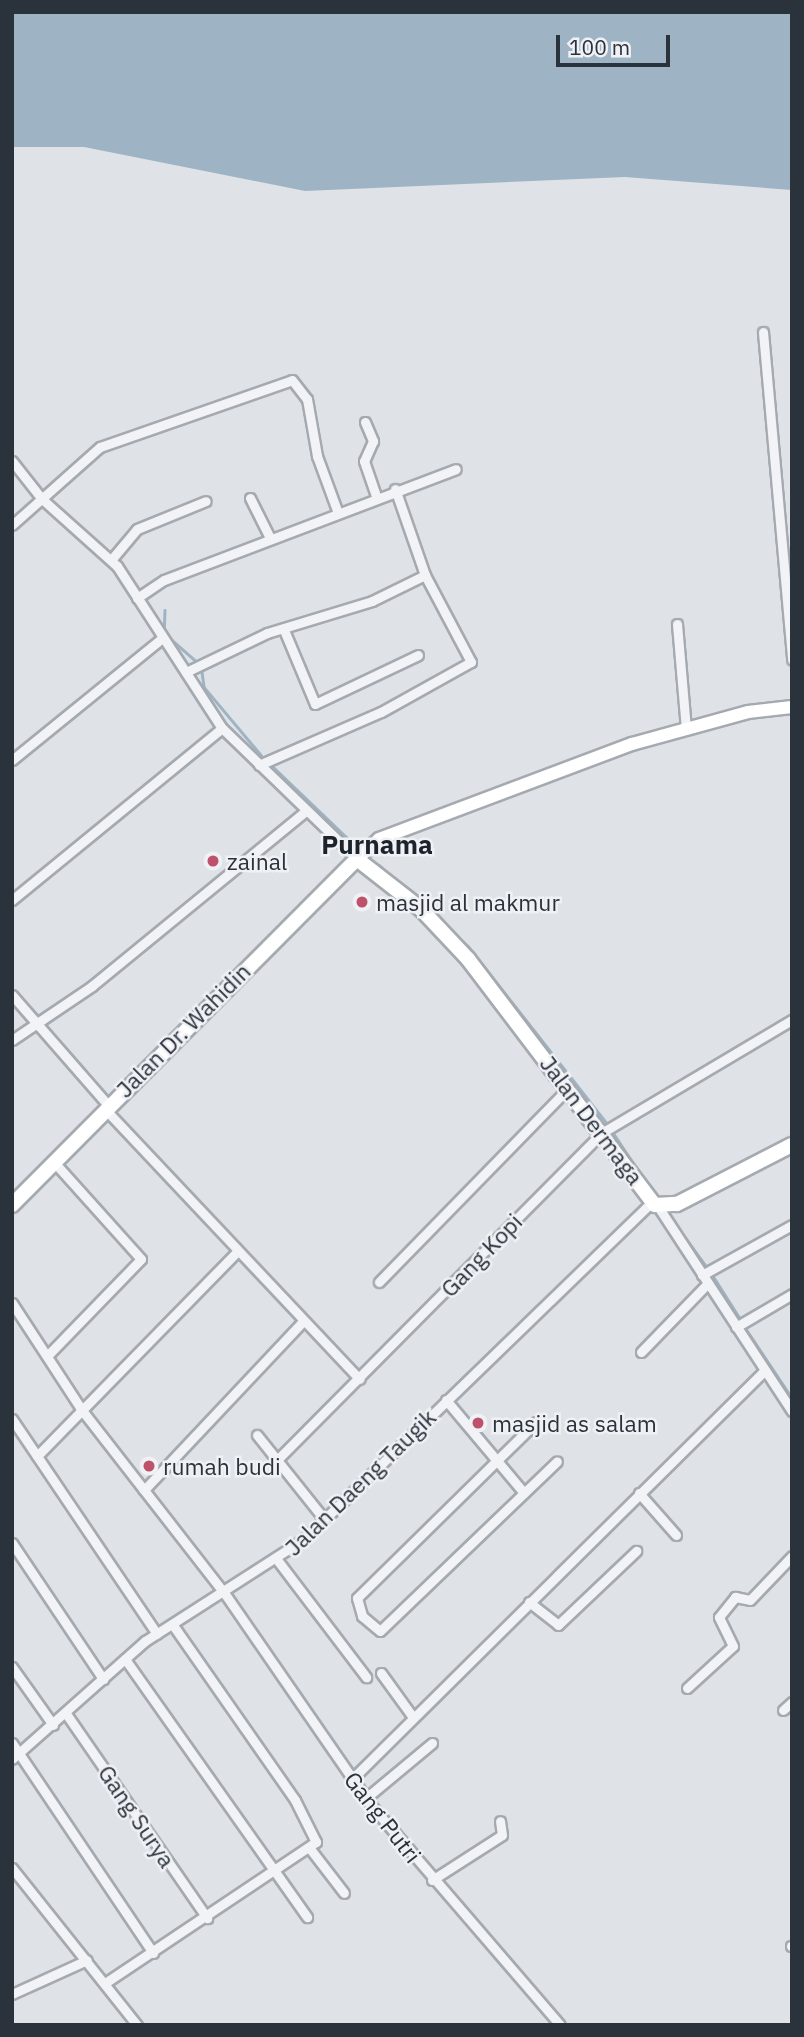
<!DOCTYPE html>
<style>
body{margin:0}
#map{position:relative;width:804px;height:2037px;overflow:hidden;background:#dfe3e7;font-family:"IBM Plex Sans",sans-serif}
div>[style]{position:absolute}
.water>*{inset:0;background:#9eb3c3}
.stream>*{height:2.5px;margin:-1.25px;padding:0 1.25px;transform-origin:1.25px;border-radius:1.25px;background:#9eb3c3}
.roads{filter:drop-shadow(2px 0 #a5aab0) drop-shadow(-2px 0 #a5aab0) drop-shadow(0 2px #a5aab0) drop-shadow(0 -2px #a5aab0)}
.street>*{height:9px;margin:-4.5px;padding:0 4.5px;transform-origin:4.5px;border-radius:4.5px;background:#f2f3f6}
.secondary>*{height:12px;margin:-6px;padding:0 6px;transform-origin:6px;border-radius:6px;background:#fff}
.primary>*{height:14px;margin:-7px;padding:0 7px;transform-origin:7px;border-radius:7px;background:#fff}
.dots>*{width:19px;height:19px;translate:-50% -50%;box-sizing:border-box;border:4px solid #eff1f5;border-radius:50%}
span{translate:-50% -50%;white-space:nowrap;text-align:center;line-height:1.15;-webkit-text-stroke:5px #eff1f5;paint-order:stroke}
.poi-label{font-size:23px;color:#2a323c}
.left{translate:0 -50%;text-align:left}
.street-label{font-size:23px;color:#2a323c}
.quarter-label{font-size:26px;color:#1c232d;font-weight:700}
.frame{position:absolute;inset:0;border:14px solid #2a323c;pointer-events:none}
.scale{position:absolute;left:556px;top:35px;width:114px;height:32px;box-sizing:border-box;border:4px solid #2a323c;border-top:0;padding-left:9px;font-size:21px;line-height:24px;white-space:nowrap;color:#2a323c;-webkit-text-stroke:5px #eff1f5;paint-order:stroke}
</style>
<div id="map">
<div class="water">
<div style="clip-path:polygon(12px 12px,792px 12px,792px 190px,625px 177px,305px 191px,84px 147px,12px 147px)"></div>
</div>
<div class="stream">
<div style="left:165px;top:610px;width:23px;rotate:92deg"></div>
<div style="left:164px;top:633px;width:43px;rotate:41.2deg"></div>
<div style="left:202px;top:672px;width:15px;rotate:82deg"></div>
<div style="left:204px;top:687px;width:89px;rotate:50deg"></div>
<div style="left:270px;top:764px;width:123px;rotate:43.7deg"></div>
<div style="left:379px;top:865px;width:120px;rotate:42.3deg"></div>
<div style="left:468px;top:946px;width:224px;rotate:51.9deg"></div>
<div style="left:614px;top:1134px;width:53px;rotate:56.6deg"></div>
<div style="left:671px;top:1218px;width:59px;rotate:53.9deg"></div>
<div style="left:713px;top:1276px;width:49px;rotate:57.6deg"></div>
<div style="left:746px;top:1329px;width:76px;rotate:56.3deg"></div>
</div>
<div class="roads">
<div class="street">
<div style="left:763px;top:332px;width:329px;rotate:84.9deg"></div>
<div style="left:365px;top:422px;width:21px;rotate:67deg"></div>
<div style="left:373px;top:441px;width:22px;rotate:114deg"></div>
<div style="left:364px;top:461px;width:37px;rotate:71deg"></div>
<div style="left:12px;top:461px;width:48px;rotate:51.7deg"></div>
<div style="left:42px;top:499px;width:101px;rotate:41.8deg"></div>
<div style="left:117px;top:566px;width:193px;rotate:57.1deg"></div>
<div style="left:222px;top:728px;width:188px;rotate:44.1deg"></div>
<div style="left:250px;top:498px;width:45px;rotate:63.4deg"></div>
<div style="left:12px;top:525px;width:118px;rotate:-41.6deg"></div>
<div style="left:100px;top:447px;width:203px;rotate:-19.2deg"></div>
<div style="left:292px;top:380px;width:24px;rotate:52deg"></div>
<div style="left:307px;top:399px;width:58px;rotate:80deg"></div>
<div style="left:317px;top:456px;width:61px;rotate:69.8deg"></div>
<div style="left:111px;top:560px;width:40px;rotate:-50deg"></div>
<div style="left:137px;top:529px;width:74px;rotate:-22.1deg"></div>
<div style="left:137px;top:598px;width:32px;rotate:-34deg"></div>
<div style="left:164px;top:580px;width:312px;rotate:-20.8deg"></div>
<div style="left:677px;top:624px;width:106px;rotate:85.1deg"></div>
<div style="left:284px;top:630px;width:80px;rotate:67.3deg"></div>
<div style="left:315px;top:704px;width:114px;rotate:-25.4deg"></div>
<div style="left:186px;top:672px;width:90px;rotate:-25.7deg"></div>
<div style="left:267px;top:633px;width:110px;rotate:-16.9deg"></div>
<div style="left:372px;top:601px;width:59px;rotate:-26.1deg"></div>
<div style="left:12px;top:760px;width:192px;rotate:-39.1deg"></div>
<div style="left:259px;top:765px;width:133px;rotate:-23.5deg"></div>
<div style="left:381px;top:712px;width:103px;rotate:-29.1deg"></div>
<div style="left:471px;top:662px;width:98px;rotate:-117.9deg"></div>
<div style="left:425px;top:575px;width:91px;rotate:-109.2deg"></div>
<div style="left:12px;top:900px;width:271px;rotate:-39.3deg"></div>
<div style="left:12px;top:995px;width:146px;rotate:48.9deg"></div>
<div style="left:12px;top:1040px;width:97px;rotate:-34deg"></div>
<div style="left:92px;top:986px;width:276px;rotate:-39.3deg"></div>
<div style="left:105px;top:1109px;width:371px;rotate:46.7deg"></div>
<div style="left:659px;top:1208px;width:243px;rotate:56.8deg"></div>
<div style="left:702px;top:1275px;width:103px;rotate:-29.1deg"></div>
<div style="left:379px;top:1282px;width:271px;rotate:-45.7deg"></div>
<div style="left:12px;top:1303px;width:126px;rotate:56.9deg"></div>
<div style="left:81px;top:1409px;width:234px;rotate:52.1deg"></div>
<div style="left:225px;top:1594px;width:255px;rotate:55.4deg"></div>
<div style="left:370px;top:1804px;width:291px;rotate:49.3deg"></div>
<div style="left:736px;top:1327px;width:65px;rotate:-30.5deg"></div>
<div style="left:641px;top:1352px;width:96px;rotate:-45.8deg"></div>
<div style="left:47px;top:1356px;width:135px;rotate:-45.9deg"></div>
<div style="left:141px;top:1259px;width:130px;rotate:-131.9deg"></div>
<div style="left:446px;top:1400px;width:121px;rotate:50deg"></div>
<div style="left:12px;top:1419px;width:259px;rotate:56deg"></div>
<div style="left:536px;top:1422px;width:251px;rotate:135.5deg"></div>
<div style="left:357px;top:1598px;width:19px;rotate:74deg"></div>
<div style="left:362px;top:1616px;width:23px;rotate:40deg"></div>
<div style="left:380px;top:1631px;width:245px;rotate:-43.8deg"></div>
<div style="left:257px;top:1435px;width:107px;rotate:51.4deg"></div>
<div style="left:37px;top:1456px;width:286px;rotate:-45.6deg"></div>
<div style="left:278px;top:1459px;width:461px;rotate:-45.2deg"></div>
<div style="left:603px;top:1132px;width:220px;rotate:-30.7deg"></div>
<div style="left:144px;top:1490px;width:232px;rotate:-46.7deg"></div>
<div style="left:639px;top:1493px;width:56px;rotate:48.6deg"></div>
<div style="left:12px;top:1543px;width:164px;rotate:56.2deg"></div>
<div style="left:278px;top:1561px;width:146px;rotate:52.8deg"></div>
<div style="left:529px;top:1602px;width:37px;rotate:38deg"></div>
<div style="left:558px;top:1625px;width:108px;rotate:-43.5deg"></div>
<div style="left:125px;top:1659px;width:316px;rotate:54.8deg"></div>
<div style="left:12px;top:1667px;width:71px;rotate:54.7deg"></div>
<div style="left:381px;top:1673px;width:53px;rotate:54.2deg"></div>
<div style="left:687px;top:1688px;width:62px;rotate:-42.4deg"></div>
<div style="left:733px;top:1646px;width:32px;rotate:-116deg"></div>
<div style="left:719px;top:1617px;width:26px;rotate:-51deg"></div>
<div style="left:735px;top:1597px;width:15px;rotate:11deg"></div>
<div style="left:750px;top:1600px;width:61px;rotate:-46.3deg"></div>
<div style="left:783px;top:1710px;width:12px;rotate:-42deg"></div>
<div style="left:67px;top:1715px;width:247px;rotate:55.4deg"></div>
<div style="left:12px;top:1743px;width:253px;rotate:56.1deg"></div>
<div style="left:12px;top:1759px;width:178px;rotate:-41.6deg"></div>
<div style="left:145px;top:1641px;width:189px;rotate:-32.7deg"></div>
<div style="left:304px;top:1539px;width:484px;rotate:-44.1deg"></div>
<div style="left:352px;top:1779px;width:581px;rotate:-44.72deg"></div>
<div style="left:366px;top:1798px;width:86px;rotate:-39.8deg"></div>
<div style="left:311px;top:1850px;width:54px;rotate:52.5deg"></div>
<div style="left:12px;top:1868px;width:201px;rotate:51.5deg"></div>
<div style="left:432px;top:1880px;width:83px;rotate:-32.7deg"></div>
<div style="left:502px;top:1835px;width:14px;rotate:-98deg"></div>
<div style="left:791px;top:1946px;width:1px"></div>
<div style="left:105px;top:1983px;width:254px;rotate:-33.8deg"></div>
<div style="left:316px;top:1842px;width:47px;rotate:-116.6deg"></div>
<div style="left:295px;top:1800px;width:213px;rotate:-124.9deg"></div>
<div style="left:12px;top:1994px;width:82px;rotate:-24.4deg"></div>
</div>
<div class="secondary">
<div style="left:357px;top:859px;width:30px;rotate:-42deg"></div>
<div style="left:379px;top:839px;width:270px;rotate:-20.6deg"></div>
<div style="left:632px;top:744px;width:120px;rotate:-15.4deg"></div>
<div style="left:748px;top:712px;width:44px;rotate:-6.5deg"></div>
</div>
<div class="primary">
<div style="left:12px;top:1205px;width:489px;rotate:-45.1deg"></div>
<div style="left:357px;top:859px;width:81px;rotate:38deg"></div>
<div style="left:421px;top:909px;width:69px;rotate:46.8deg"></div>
<div style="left:468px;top:959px;width:309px;rotate:52.8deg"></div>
<div style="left:655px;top:1205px;width:22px;rotate:-3deg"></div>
<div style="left:677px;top:1204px;width:129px;rotate:-27.2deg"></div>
</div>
</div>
<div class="dots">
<div style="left:213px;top:861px;background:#be526b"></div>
<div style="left:362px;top:902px;background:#be526b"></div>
<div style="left:478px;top:1423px;background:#be526b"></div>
<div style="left:149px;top:1466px;background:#be526b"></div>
</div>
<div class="poi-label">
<span class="left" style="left:227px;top:861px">zainal</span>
<span class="left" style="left:376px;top:902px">masjid al makmur</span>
<span class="left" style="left:492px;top:1423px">masjid as salam</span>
<span class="left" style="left:163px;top:1466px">rumah budi</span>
</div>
<div class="street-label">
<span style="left:183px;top:1030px;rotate:-45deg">Jalan Dr. Wahidin</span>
<span style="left:592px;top:1120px;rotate:53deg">Jalan Dermaga</span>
<span style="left:481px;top:1255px;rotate:-46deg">Gang Kopi</span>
<span style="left:360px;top:1482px;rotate:-44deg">Jalan Daeng Taugik</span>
<span style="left:137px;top:1816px;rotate:56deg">Gang Surya</span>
<span style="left:383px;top:1817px;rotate:52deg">Gang Putri</span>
</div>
<div class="quarter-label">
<span style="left:377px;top:845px">Purnama</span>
</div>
<div class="frame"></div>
<div class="scale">100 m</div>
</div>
